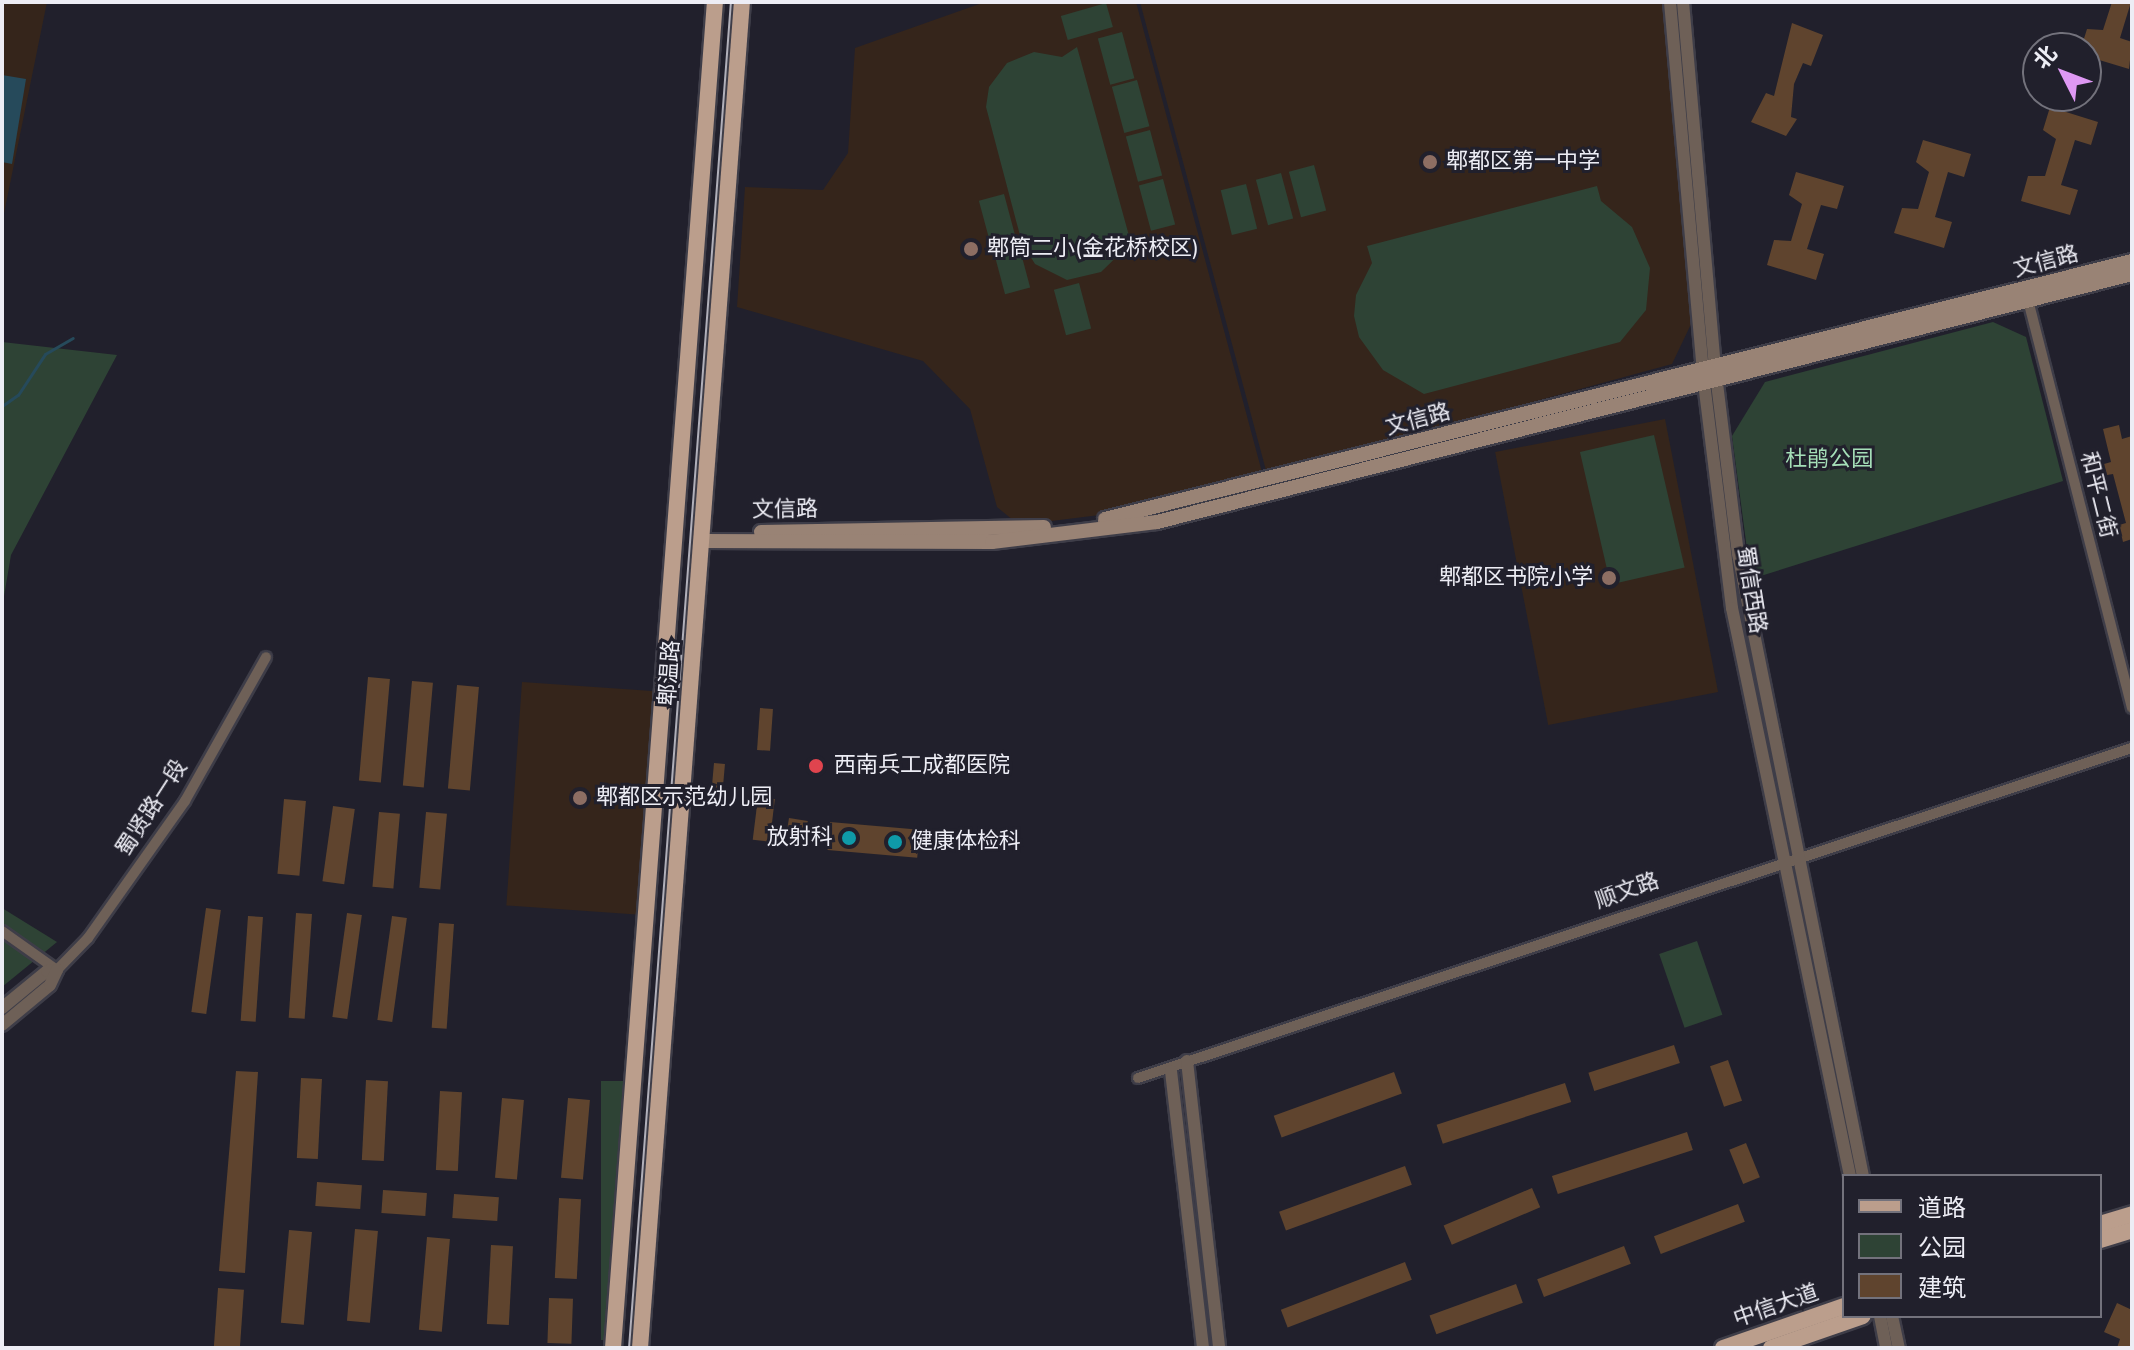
<!DOCTYPE html>
<meta charset="utf-8">
<style>
body{margin:0}
#map{position:relative;width:2134px;height:1350px;overflow:hidden;background:#21202c;font-family:"Nunito Sans","Noto Sans SC",sans-serif}
div>[style]{position:absolute}
.education>*{inset:0;background:#35251b;transform-origin:0 0}
.green>*{inset:0;background:#2e4335;transform-origin:0 0}
.water>*{inset:0;background:#264a5b}
.stream>*{height:3px;margin:-1.5px;padding:0 1.5px;transform-origin:1.5px;border-radius:1.5px;background:#264a5b}
.building>*{inset:0;background:#5f442e;transform-origin:0 0}
.roads{filter:drop-shadow(2px 0 #3e3d48) drop-shadow(-2px 0 #3e3d48) drop-shadow(0 2px #3e3d48) drop-shadow(0 -2px #3e3d48)}
.minor>*{height:10px;margin:-5px;padding:0 5px;transform-origin:5px;border-radius:5px;background:#6e6057}
.tertiary>*{height:12px;margin:-6px;padding:0 6px;transform-origin:6px;border-radius:6px;background:#6e6057}
.secondary>*{height:14px;margin:-7px;padding:0 7px;transform-origin:7px;border-radius:7px;background:#998375}
.primary>*{height:16px;margin:-8px;padding:0 8px;transform-origin:8px;border-radius:8px;background:#bb9e8c}
.tram>*{height:2px;margin:-1px;padding:0 1px;transform-origin:1px;border-radius:1px;background:#b1b0ba}
.dots>*{width:22px;height:22px;translate:-50% -50%;box-sizing:border-box;border:4px solid #21202c;border-radius:50%}
span{translate:-50% -50%;white-space:nowrap;text-align:center;line-height:1.15;-webkit-text-stroke:6px #21202c;paint-order:stroke}
.poi-label{font-size:22px;color:#ededf5}
.left{translate:0 -50%;text-align:left}
.right{translate:-100% -50%;text-align:right}
.street-label{font-size:22px;color:#ededf5}
.park-label{font-size:22px;color:#a5dfb8}
.frame{position:absolute;inset:0;border:4px solid #ededf5;pointer-events:none}
.legend{position:absolute;left:1842px;top:1174px;width:260px;height:144px;box-sizing:border-box;background:#21202c;border:2px solid #73727c;margin:0;padding:10px 14px;list-style:none;font-size:24px;color:#ededf5}
.legend li{display:flex;align-items:center;gap:16px;height:40px}
.legend b{width:40px;border:2px solid #73727c}
.north{position:absolute;left:2022px;top:32px;width:80px;height:80px;box-sizing:border-box;background:#21202c;border:2px solid #73727c;border-radius:50%;rotate:312deg;font-size:22px;font-weight:700;line-height:32px;text-align:center;color:#ededf5}
.north::after{content:'';display:block;margin:auto;width:28px;height:36px;background:#de98f3;clip-path:polygon(50% 0,100% 100%,50% 72%,0 100%)}
</style>
<div id="map">
<div class="education">
<div style="clip-path:polygon(2px 2px,47px 2px,2px 223px)"></div>
<div style="clip-path:polygon(985px 2px,1136px 2px,1263px 476px,1132px 511px,1019px 525px,997px 507px,970px 409px,923px 361px,737px 307px,745px 187px,823px 190px,848px 153px,855px 48px)"></div>
<div style="clip-path:polygon(1140px 2px,1664px 2px,1692px 322px,1672px 364px,1267px 474px)"></div>
<div style="left:1665px;top:419px;width:278px;height:173px;rotate:79deg"></div>
<div style="left:522px;top:682px;width:134px;height:224px;rotate:4deg"></div>
</div>
<div class="green">
<div style="left:1106px;top:3px;width:25px;height:47px;rotate:74deg"></div>
<div style="left:1122px;top:32px;width:48px;height:25px;rotate:75deg"></div>
<div style="clip-path:polygon(1077px 47px,1131px 243px,1101px 272px,1067px 280px,1035px 264px,1022px 243px,986px 107px,989px 87px,1007px 63px,1034px 52px,1062px 57px)"></div>
<div style="left:1137px;top:80px;width:48px;height:26px;rotate:75deg"></div>
<div style="left:1150px;top:130px;width:47px;height:25px;rotate:75deg"></div>
<div style="left:1314px;top:165px;width:47px;height:26px;rotate:75deg"></div>
<div style="left:1281px;top:173px;width:47px;height:26px;rotate:75deg"></div>
<div style="left:1163px;top:179px;width:47px;height:25px;rotate:75deg"></div>
<div style="left:1246px;top:184px;width:46px;height:26px;rotate:76deg"></div>
<div style="clip-path:polygon(1597px 186px,1601px 201px,1632px 227px,1650px 268px,1646px 310px,1620px 342px,1424px 394px,1383px 370px,1359px 337px,1354px 316px,1356px 295px,1372px 263px,1367px 246px)"></div>
<div style="left:1004px;top:194px;width:48px;height:26px;rotate:75deg"></div>
<div style="left:1018px;top:242px;width:47px;height:26px;rotate:75deg"></div>
<div style="left:1079px;top:283px;width:47px;height:26px;rotate:75deg"></div>
<div style="clip-path:polygon(1993px 322px,2026px 337px,2063px 481px,1751px 579px,1732px 436px,1765px 382px)"></div>
<div style="clip-path:polygon(2px 342px,117px 355px,11px 555px,2px 608px)"></div>
<div style="left:1654px;top:435px;width:136px;height:76px;rotate:77deg"></div>
<div style="clip-path:polygon(2px 908px,57px 942px,2px 987px)"></div>
<div style="left:1697px;top:941px;width:78px;height:40px;rotate:71deg"></div>
<div style="left:601px;top:1081px;width:23px;height:259px"></div>
</div>
<div class="water">
<div style="clip-path:polygon(2px 75px,26px 79px,12px 164px,2px 162px)"></div>
</div>
<div class="stream">
<div style="left:2px;top:406px;width:19px;rotate:-35deg"></div>
<div style="left:18px;top:395px;width:49px;rotate:-56.6deg"></div>
<div style="left:45px;top:354px;width:32px;rotate:-30deg"></div>
</div>
<div class="building">
<div style="clip-path:polygon(2112px 2px,2131px 2px,2120px 38px,2132px 42px,2129px 69px,2086px 56px,2081px 48px,2087px 29px,2103px 30px)"></div>
<div style="clip-path:polygon(1792px 23px,1823px 35px,1811px 66px,1803px 63px,1794px 84px,1791px 117px,1797px 119px,1786px 136px,1751px 122px,1766px 93px,1774px 96px)"></div>
<div style="clip-path:polygon(2050px 107px,2098px 122px,2091px 145px,2075px 140px,2061px 185px,2078px 190px,2070px 215px,2021px 201px,2028px 176px,2045px 176px,2056px 139px,2043px 130px)"></div>
<div style="clip-path:polygon(1923px 140px,1971px 154px,1964px 177px,1948px 172px,1935px 217px,1952px 222px,1944px 248px,1894px 233px,1902px 208px,1918px 209px,1929px 172px,1916px 162px)"></div>
<div style="clip-path:polygon(1796px 172px,1844px 186px,1837px 209px,1821px 205px,1807px 249px,1824px 254px,1816px 280px,1767px 265px,1774px 240px,1791px 241px,1802px 204px,1789px 195px)"></div>
<div style="clip-path:polygon(2119px 425px,2122px 439px,2132px 436px,2132px 539px,2123px 542px,2119px 525px,2126px 523px,2113px 474px,2107px 475px,2104px 464px,2111px 462px,2103px 429px)"></div>
<div style="left:368px;top:677px;width:22px;height:104px;rotate:5deg"></div>
<div style="left:412px;top:681px;width:21px;height:105px;rotate:5deg"></div>
<div style="left:457px;top:685px;width:22px;height:104px;rotate:5deg"></div>
<div style="left:760px;top:708px;width:13px;height:42px;rotate:4deg"></div>
<div style="left:714px;top:763px;width:11px;height:35px;rotate:5deg"></div>
<div style="left:758px;top:797px;width:17px;height:43px;rotate:7deg"></div>
<div style="left:284px;top:799px;width:22px;height:75px;rotate:5deg"></div>
<div style="left:333px;top:806px;width:22px;height:76px;rotate:8deg"></div>
<div style="left:379px;top:812px;width:21px;height:75px;rotate:5deg"></div>
<div style="left:426px;top:812px;width:21px;height:76px;rotate:5deg"></div>
<div style="left:789px;top:818px;width:19px;height:27px;rotate:9deg"></div>
<div style="left:830px;top:822px;width:90px;height:28px;rotate:5deg"></div>
<div style="left:206px;top:908px;width:15px;height:105px;rotate:8deg"></div>
<div style="left:296px;top:913px;width:16px;height:105px;rotate:4deg"></div>
<div style="left:347px;top:913px;width:15px;height:105px;rotate:8deg"></div>
<div style="left:248px;top:916px;width:15px;height:105px;rotate:4deg"></div>
<div style="left:392px;top:916px;width:15px;height:105px;rotate:8deg"></div>
<div style="left:439px;top:923px;width:15px;height:105px;rotate:4deg"></div>
<div style="left:1674px;top:1045px;width:19px;height:90px;rotate:72deg"></div>
<div style="left:1728px;top:1060px;width:43px;height:19px;rotate:71deg"></div>
<div style="clip-path:polygon(236px 1071px,258px 1072px,245px 1273px,219px 1271px)"></div>
<div style="left:1394px;top:1072px;width:23px;height:128px;rotate:70deg"></div>
<div style="left:301px;top:1078px;width:21px;height:80px;rotate:3deg"></div>
<div style="left:366px;top:1080px;width:22px;height:80px;rotate:3deg"></div>
<div style="left:1565px;top:1083px;width:20px;height:135px;rotate:72deg"></div>
<div style="left:440px;top:1091px;width:22px;height:79px;rotate:3deg"></div>
<div style="left:502px;top:1098px;width:22px;height:80px;rotate:5deg"></div>
<div style="left:568px;top:1098px;width:22px;height:80px;rotate:5deg"></div>
<div style="left:1687px;top:1132px;width:19px;height:142px;rotate:72deg"></div>
<div style="left:1746px;top:1143px;width:37px;height:18px;rotate:68deg"></div>
<div style="left:1405px;top:1166px;width:20px;height:134px;rotate:70deg"></div>
<div style="left:317px;top:1182px;width:45px;height:24px;rotate:4deg"></div>
<div style="left:1532px;top:1188px;width:21px;height:96px;rotate:67deg"></div>
<div style="left:383px;top:1190px;width:44px;height:23px;rotate:4deg"></div>
<div style="left:454px;top:1194px;width:45px;height:24px;rotate:4deg"></div>
<div style="left:559px;top:1198px;width:22px;height:80px;rotate:3deg"></div>
<div style="left:1738px;top:1204px;width:19px;height:90px;rotate:69deg"></div>
<div style="left:355px;top:1229px;width:23px;height:92px;rotate:5deg"></div>
<div style="left:289px;top:1230px;width:23px;height:93px;rotate:5deg"></div>
<div style="left:427px;top:1237px;width:23px;height:93px;rotate:5deg"></div>
<div style="left:491px;top:1245px;width:22px;height:79px;rotate:3deg"></div>
<div style="left:1624px;top:1246px;width:19px;height:93px;rotate:69deg"></div>
<div style="left:1405px;top:1262px;width:19px;height:133px;rotate:69deg"></div>
<div style="left:1516px;top:1284px;width:20px;height:92px;rotate:70deg"></div>
<div style="left:218px;top:1288px;width:26px;height:60px;rotate:4deg"></div>
<div style="left:549px;top:1298px;width:24px;height:45px;rotate:2deg"></div>
<div style="clip-path:polygon(2117px 1303px,2132px 1310px,2132px 1348px,2117px 1348px,2120px 1339px,2104px 1332px)"></div>
</div>
<div class="roads">
<div class="minor">
<div style="left:2027px;top:296px;width:425px;rotate:75.7deg"></div>
<div style="left:2px;top:931px;width:67px;rotate:35.3deg"></div>
<div style="left:57px;top:970px;width:45px;rotate:-45.9deg"></div>
<div style="left:88px;top:938px;width:168px;rotate:-54.7deg"></div>
<div style="left:185px;top:801px;width:165px;rotate:-60.6deg"></div>
<div style="left:1138px;top:1078px;width:1047px;rotate:-18.37deg"></div>
</div>
<div class="tertiary">
<div style="left:1670px;top:2px;width:383px;rotate:84.9deg"></div>
<div style="left:1704px;top:383px;width:227px;rotate:82.9deg"></div>
<div style="left:1732px;top:608px;width:580px;rotate:78.26deg"></div>
<div style="left:1683px;top:2px;width:366px;rotate:85deg"></div>
<div style="left:1715px;top:367px;width:188px;rotate:83deg"></div>
<div style="left:1738px;top:554px;width:634px;rotate:78.64deg"></div>
<div style="left:2px;top:1008px;width:58px;rotate:-39.4deg"></div>
<div style="left:47px;top:971px;width:10px;rotate:-6deg"></div>
<div style="left:2px;top:1025px;width:62px;rotate:-39.8deg"></div>
<div style="left:50px;top:985px;width:17px;rotate:-65deg"></div>
<div style="left:1187px;top:1061px;width:289px;rotate:83.6deg"></div>
<div style="left:1171px;top:1071px;width:279px;rotate:83.4deg"></div>
<div style="left:1880px;top:1316px;width:33px;rotate:79deg"></div>
<div style="left:1892px;top:1316px;width:33px;rotate:78deg"></div>
</div>
<div class="secondary">
<div style="left:1105px;top:519px;width:1059px;rotate:-14.1deg"></div>
<div style="left:761px;top:532px;width:283px;rotate:-1deg"></div>
<div style="left:702px;top:541px;width:290px;rotate:0.2deg"></div>
<div style="left:992px;top:542px;width:166px;rotate:-6.9deg"></div>
<div style="left:1157px;top:522px;width:1006px;rotate:-14.27deg"></div>
</div>
<div class="primary">
<div style="left:2100px;top:1224px;width:34px;rotate:-17deg"></div>
<div style="left:2100px;top:1240px;width:34px;rotate:-17deg"></div>
<div style="left:613px;top:1348px;width:1350px;rotate:-85.67deg"></div>
<div style="left:640px;top:1348px;width:1350px;rotate:-85.67deg"></div>
<div style="left:1723px;top:1348px;width:128px;rotate:-19.1deg"></div>
<div style="left:1771px;top:1348px;width:97px;rotate:-19.2deg"></div>
</div>
</div>
<div class="tram">
<div style="left:629px;top:1348px;width:1350px;rotate:-85.67deg"></div>
</div>
<div class="dots">
<div style="left:1430px;top:162px;background:#8d6e63"></div>
<div style="left:971px;top:249px;background:#8d6e63"></div>
<div style="left:1609px;top:578px;background:#8d6e63"></div>
<div style="left:816px;top:766px;background:#e0444e"></div>
<div style="left:580px;top:798px;background:#8d6e63"></div>
<div style="left:849px;top:838px;background:#0f9aa8"></div>
<div style="left:895px;top:842px;background:#0f9aa8"></div>
</div>
<div class="poi-label">
<span class="left" style="left:1446px;top:162px">郫都区第一中学</span>
<span class="left" style="left:987px;top:249px">郫筒二小(金花桥校区)</span>
<span class="right" style="left:1593px;top:578px">郫都区书院小学</span>
<span class="left" style="left:834px;top:766px">西南兵工成都医院</span>
<span class="left" style="left:596px;top:798px">郫都区示范幼儿园</span>
<span class="right" style="left:833px;top:838px">放射科</span>
<span class="left" style="left:911px;top:842px">健康体检科</span>
</div>
<div class="street-label">
<span style="left:2046px;top:262px;rotate:-15deg">文信路</span>
<span style="left:1418px;top:420px;rotate:-15deg">文信路</span>
<span style="left:2098px;top:495px;rotate:76deg">和平二街</span>
<span style="left:785px;top:510px;rotate:-1deg">文信路</span>
<span style="left:1751px;top:590px;rotate:81deg">蜀信西路</span>
<span style="left:670px;top:673px;rotate:-86deg">郫温路</span>
<span style="left:152px;top:808px;rotate:-57deg">蜀贤路一段</span>
<span style="left:1627px;top:891px;rotate:-19deg">顺文路</span>
<span style="left:1776px;top:1306px;rotate:-19deg">中信大道</span>
</div>
<div class="park-label">
<span style="left:1829px;top:460px">杜鹃公园</span>
</div>
<div class="frame"></div>
<ul class="legend">
<li><b style="height:10px;background:#bb9e8c"></b>道路</li>
<li><b style="height:22px;background:#2e4335"></b>公园</li>
<li><b style="height:22px;background:#5f442e"></b>建筑</li>
</ul>
<div class="north">北</div>
</div>
